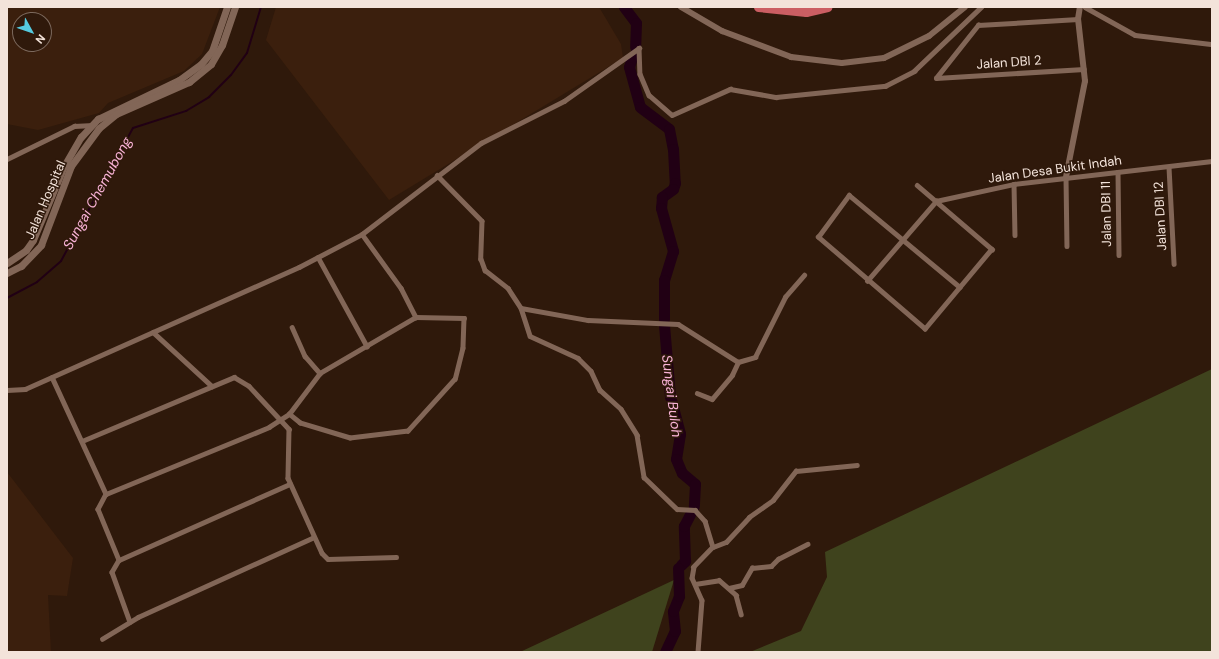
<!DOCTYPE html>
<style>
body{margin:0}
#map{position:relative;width:1219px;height:659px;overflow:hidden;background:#2f190b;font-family:"DM Sans",sans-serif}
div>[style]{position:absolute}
.built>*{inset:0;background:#3b1f0d}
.green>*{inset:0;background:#3f431d}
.stream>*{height:2px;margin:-1px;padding:0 1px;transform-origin:1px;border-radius:1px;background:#210014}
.river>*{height:11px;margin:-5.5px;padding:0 5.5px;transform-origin:5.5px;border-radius:5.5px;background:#210014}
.minor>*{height:4.5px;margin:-2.25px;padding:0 2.25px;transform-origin:2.25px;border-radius:2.25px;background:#826657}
.tertiary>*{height:6px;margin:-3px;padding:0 3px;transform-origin:3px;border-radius:3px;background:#826657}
.secondary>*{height:7px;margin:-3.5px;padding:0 3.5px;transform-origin:3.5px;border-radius:3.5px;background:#826657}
.motorway>*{height:9px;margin:-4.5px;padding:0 4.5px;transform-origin:4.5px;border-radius:4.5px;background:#cb5e63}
span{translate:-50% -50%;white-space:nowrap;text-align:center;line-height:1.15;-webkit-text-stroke:3px #2f190b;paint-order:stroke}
.street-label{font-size:13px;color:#f3e3da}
.water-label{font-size:14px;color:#f8b2d6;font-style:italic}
.frame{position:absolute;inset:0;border:8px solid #f3e3da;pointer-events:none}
.north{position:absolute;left:12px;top:12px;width:40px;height:40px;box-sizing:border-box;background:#2f190b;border:1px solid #7d6a5e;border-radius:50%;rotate:130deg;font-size:11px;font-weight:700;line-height:16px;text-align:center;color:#f3e3da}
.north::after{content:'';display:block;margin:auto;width:14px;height:18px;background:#55cadf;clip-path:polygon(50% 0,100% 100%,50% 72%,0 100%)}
</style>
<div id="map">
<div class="built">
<div style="clip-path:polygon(evenodd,7px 7px,220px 7px,202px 54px,184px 71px,108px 103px,99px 113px,38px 130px,7px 124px,7px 7px,20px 20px,44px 20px,44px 44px,20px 44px,20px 20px)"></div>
<div style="clip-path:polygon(276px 7px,599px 7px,621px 44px,623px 58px,389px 200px,266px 40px)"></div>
<div style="clip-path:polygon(7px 472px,73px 558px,67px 596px,48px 595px,51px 652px,7px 652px)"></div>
</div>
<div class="green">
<div style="clip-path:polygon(1212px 369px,1212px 652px,750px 652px,801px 631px,827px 577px,825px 552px)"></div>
<div style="clip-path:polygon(674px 580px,652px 652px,520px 652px)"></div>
</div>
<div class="stream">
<div style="left:7px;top:298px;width:34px;rotate:-28deg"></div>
<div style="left:37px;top:282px;width:32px;rotate:-41deg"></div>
<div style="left:61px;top:261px;width:151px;rotate:-61.6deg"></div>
<div style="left:133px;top:128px;width:56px;rotate:-17.8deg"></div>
<div style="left:186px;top:111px;width:27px;rotate:-31deg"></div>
<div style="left:209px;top:97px;width:31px;rotate:-45deg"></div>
<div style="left:231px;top:75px;width:27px;rotate:-54deg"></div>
<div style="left:247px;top:53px;width:48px;rotate:-73.1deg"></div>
</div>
<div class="river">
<div style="left:624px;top:7px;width:20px;rotate:53deg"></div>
<div style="left:636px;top:23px;width:24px;rotate:92deg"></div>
<div style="left:632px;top:57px;width:10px;rotate:107deg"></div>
<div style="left:629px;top:67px;width:41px;rotate:74.6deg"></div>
<div style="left:640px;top:107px;width:36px;rotate:37deg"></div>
<div style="left:669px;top:129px;width:20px;rotate:79deg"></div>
<div style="left:673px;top:149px;width:34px;rotate:87deg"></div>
<div style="left:675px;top:183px;width:6px;rotate:108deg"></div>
<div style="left:673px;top:189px;width:14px;rotate:144deg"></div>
<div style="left:662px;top:197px;width:11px;rotate:95deg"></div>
<div style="left:661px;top:208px;width:45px;rotate:74.4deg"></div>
<div style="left:673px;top:251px;width:30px;rotate:107deg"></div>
<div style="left:664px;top:280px;width:39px;rotate:90deg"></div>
<div style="left:664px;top:325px;width:71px;rotate:85.2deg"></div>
<div style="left:670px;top:396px;width:39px;rotate:75deg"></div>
<div style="left:680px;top:434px;width:25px;rotate:99deg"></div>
<div style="left:676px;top:459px;width:15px;rotate:67deg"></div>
<div style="left:682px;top:473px;width:17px;rotate:40deg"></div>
<div style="left:695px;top:484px;width:22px;rotate:93deg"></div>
<div style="left:681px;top:565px;width:6px;rotate:-45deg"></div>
<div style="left:685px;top:561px;width:35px;rotate:-92deg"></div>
<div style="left:684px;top:526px;width:13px;rotate:-63deg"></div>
<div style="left:665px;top:652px;width:23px;rotate:-65deg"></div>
<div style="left:675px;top:631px;width:20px;rotate:-96deg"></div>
<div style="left:673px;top:611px;width:16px;rotate:-68deg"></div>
<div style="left:679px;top:596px;width:28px;rotate:-92deg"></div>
</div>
<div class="minor">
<div style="left:1085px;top:7px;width:57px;rotate:29.2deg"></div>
<div style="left:1135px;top:35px;width:78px;rotate:6.7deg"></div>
<div style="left:639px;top:48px;width:26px;rotate:88deg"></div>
<div style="left:640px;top:74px;width:23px;rotate:67deg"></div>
<div style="left:649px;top:95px;width:30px;rotate:41deg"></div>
<div style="left:672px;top:115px;width:64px;rotate:-24.1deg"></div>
<div style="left:730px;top:89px;width:47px;rotate:9.9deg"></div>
<div style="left:776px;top:97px;width:110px;rotate:-5.8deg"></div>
<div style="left:885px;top:86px;width:33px;rotate:-27deg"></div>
<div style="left:914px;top:71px;width:93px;rotate:-43.7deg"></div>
<div style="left:936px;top:78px;width:68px;rotate:-51.6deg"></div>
<div style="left:978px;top:25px;width:100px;rotate:-3.4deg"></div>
<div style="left:936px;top:78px;width:148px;rotate:-3.5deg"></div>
<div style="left:7px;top:159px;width:75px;rotate:-26.2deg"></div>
<div style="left:74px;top:126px;width:19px;rotate:-3deg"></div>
<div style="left:1169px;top:167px;width:97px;rotate:87deg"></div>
<div style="left:1118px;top:172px;width:83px;rotate:89.3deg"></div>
<div style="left:437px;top:175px;width:64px;rotate:45.6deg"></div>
<div style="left:482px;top:221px;width:38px;rotate:92deg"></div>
<div style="left:481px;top:259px;width:12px;rotate:70deg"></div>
<div style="left:485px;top:270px;width:29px;rotate:38deg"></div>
<div style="left:508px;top:288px;width:24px;rotate:57deg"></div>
<div style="left:521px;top:308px;width:29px;rotate:72deg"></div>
<div style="left:530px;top:336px;width:53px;rotate:24.6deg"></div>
<div style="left:578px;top:358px;width:18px;rotate:45deg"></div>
<div style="left:591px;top:371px;width:21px;rotate:65deg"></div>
<div style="left:600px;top:390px;width:28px;rotate:42deg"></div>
<div style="left:621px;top:409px;width:31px;rotate:58deg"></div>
<div style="left:637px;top:435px;width:43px;rotate:80.5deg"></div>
<div style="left:644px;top:477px;width:46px;rotate:44.1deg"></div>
<div style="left:677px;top:509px;width:18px;rotate:3deg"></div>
<div style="left:695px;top:510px;width:15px;rotate:48deg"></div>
<div style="left:705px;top:521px;width:27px;rotate:73deg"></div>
<div style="left:713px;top:547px;width:28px;rotate:134deg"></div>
<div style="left:694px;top:567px;width:11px;rotate:100deg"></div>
<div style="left:692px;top:578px;width:24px;rotate:66deg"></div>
<div style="left:702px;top:600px;width:52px;rotate:94.4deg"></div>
<div style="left:1066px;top:177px;width:69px;rotate:89.2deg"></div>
<div style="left:1014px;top:184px;width:51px;rotate:88.9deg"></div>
<div style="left:917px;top:185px;width:99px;rotate:40.5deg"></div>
<div style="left:992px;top:249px;width:104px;rotate:129.9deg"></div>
<div style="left:925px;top:329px;width:141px;rotate:-139.3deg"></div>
<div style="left:818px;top:237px;width:52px;rotate:-53.6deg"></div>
<div style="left:849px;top:195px;width:144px;rotate:39.7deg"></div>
<div style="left:362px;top:234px;width:67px;rotate:54.2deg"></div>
<div style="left:401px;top:288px;width:33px;rotate:63deg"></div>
<div style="left:318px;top:257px;width:102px;rotate:61.2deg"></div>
<div style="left:867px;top:281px;width:106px;rotate:-49.2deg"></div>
<div style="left:936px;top:201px;width:80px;rotate:-12.3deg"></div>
<div style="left:1014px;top:184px;width:199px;rotate:-6.6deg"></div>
<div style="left:521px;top:308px;width:68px;rotate:10.2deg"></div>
<div style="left:588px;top:320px;width:90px;rotate:2.5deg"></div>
<div style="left:678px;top:324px;width:71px;rotate:32.3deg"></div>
<div style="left:738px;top:362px;width:18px;rotate:-16deg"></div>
<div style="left:755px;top:357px;width:67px;rotate:-63.4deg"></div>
<div style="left:785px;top:297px;width:29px;rotate:-49deg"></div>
<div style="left:292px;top:327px;width:32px;rotate:66deg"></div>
<div style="left:305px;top:356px;width:23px;rotate:49deg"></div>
<div style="left:153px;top:332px;width:80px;rotate:42.5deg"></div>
<div style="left:52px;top:377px;width:129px;rotate:65.2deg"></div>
<div style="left:106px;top:494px;width:17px;rotate:118deg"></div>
<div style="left:98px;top:509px;width:55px;rotate:67.6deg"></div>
<div style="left:119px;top:560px;width:14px;rotate:120deg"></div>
<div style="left:112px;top:572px;width:53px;rotate:70.2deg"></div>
<div style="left:7px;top:390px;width:18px;rotate:-3deg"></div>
<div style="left:25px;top:389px;width:300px;rotate:-24deg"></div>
<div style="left:299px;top:267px;width:71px;rotate:-27.6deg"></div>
<div style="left:362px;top:234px;width:150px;rotate:-37.4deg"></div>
<div style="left:481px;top:143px;width:93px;rotate:-26.8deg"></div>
<div style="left:564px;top:101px;width:92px;rotate:-35.2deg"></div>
<div style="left:697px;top:393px;width:16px;rotate:22deg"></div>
<div style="left:712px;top:399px;width:31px;rotate:-50deg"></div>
<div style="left:732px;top:375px;width:14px;rotate:-65deg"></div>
<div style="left:82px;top:441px;width:165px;rotate:-22.8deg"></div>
<div style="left:234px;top:377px;width:17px;rotate:31deg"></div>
<div style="left:249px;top:386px;width:59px;rotate:47.1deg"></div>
<div style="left:289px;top:429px;width:49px;rotate:91.2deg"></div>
<div style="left:288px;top:478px;width:82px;rotate:65.6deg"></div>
<div style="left:322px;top:553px;width:8px;rotate:45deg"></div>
<div style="left:328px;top:559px;width:68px;rotate:-1.7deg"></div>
<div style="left:106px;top:494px;width:176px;rotate:-22.3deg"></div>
<div style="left:269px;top:427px;width:24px;rotate:-33deg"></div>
<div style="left:289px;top:414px;width:51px;rotate:-52.9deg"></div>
<div style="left:320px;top:373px;width:111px;rotate:-30.3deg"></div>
<div style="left:416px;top:317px;width:48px;rotate:1.2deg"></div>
<div style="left:464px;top:318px;width:30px;rotate:92deg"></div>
<div style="left:463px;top:348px;width:32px;rotate:104deg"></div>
<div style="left:455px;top:379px;width:70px;rotate:132.1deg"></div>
<div style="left:408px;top:431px;width:58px;rotate:173.1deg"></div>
<div style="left:350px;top:438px;width:52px;rotate:-163.3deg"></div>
<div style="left:300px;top:423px;width:14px;rotate:-141deg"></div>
<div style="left:713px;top:547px;width:14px;rotate:-21deg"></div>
<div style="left:726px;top:542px;width:34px;rotate:-47deg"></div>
<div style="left:749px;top:517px;width:29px;rotate:-35deg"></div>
<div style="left:773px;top:500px;width:37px;rotate:-52deg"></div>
<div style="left:796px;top:471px;width:61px;rotate:-5.6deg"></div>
<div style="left:119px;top:560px;width:187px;rotate:-24deg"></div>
<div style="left:695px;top:584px;width:24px;rotate:-9deg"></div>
<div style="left:719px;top:580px;width:23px;rotate:41deg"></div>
<div style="left:736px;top:595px;width:20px;rotate:75deg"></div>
<div style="left:729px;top:588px;width:13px;rotate:-13deg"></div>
<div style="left:742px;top:585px;width:20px;rotate:-60deg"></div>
<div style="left:752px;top:568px;width:19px;rotate:-6deg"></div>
<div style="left:771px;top:566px;width:10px;rotate:-45deg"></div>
<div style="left:778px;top:559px;width:33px;rotate:-27deg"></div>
<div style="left:102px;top:639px;width:42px;rotate:-31.4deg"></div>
<div style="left:138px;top:617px;width:193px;rotate:-24.4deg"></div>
</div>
<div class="tertiary">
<div style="left:681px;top:7px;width:48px;rotate:30.3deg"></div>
<div style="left:722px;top:31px;width:74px;rotate:20.6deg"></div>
<div style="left:791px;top:57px;width:51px;rotate:6.7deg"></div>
<div style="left:842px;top:63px;width:42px;rotate:-6.8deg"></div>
<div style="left:884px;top:58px;width:50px;rotate:-26.1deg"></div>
<div style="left:929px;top:36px;width:46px;rotate:-38.9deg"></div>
<div style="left:1066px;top:177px;width:98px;rotate:-78.8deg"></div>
<div style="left:1085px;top:81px;width:62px;rotate:-96.4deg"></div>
<div style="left:1078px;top:19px;width:12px;rotate:-81deg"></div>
</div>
<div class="secondary">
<div style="left:7px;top:263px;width:23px;rotate:-34deg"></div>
<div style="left:26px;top:250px;width:12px;rotate:-55deg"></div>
<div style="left:33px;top:240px;width:80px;rotate:-67.3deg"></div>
<div style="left:64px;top:166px;width:34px;rotate:-60deg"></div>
<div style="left:81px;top:137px;width:25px;rotate:-47deg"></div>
<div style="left:98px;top:119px;width:90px;rotate:-25.7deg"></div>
<div style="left:179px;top:80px;width:27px;rotate:-36deg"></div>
<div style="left:201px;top:64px;width:17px;rotate:-50deg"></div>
<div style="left:212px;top:51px;width:46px;rotate:-71.2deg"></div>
<div style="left:7px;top:273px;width:16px;rotate:-27deg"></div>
<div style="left:21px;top:266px;width:29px;rotate:-46deg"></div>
<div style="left:41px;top:245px;width:85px;rotate:-69.2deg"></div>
<div style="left:71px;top:166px;width:47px;rotate:-53.6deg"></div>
<div style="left:99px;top:128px;width:22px;rotate:-39deg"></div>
<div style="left:116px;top:114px;width:80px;rotate:-23.7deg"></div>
<div style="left:189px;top:82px;width:28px;rotate:-39deg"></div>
<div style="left:211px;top:64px;width:22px;rotate:-60deg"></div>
<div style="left:222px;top:45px;width:40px;rotate:-71.1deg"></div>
</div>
<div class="motorway">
<div style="left:758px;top:7px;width:48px;rotate:5.9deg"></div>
<div style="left:806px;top:12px;width:22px;rotate:-13deg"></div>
</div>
<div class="street-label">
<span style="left:1009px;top:63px;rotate:-4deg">Jalan DBI 2</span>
<span style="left:1055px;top:170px;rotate:-8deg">Jalan Desa Bukit Indah</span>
<span style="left:46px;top:200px;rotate:-67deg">Jalan Hospital</span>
<span style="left:1107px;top:214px;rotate:-91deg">Jalan DBI 11</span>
<span style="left:1161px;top:216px;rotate:-93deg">Jalan DBI 12</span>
</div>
<div class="water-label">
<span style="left:97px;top:193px;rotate:-61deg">Sungai Chemubong</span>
<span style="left:672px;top:396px;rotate:83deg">Sungai Buloh</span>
</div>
<div class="frame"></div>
<div class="north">N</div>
</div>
